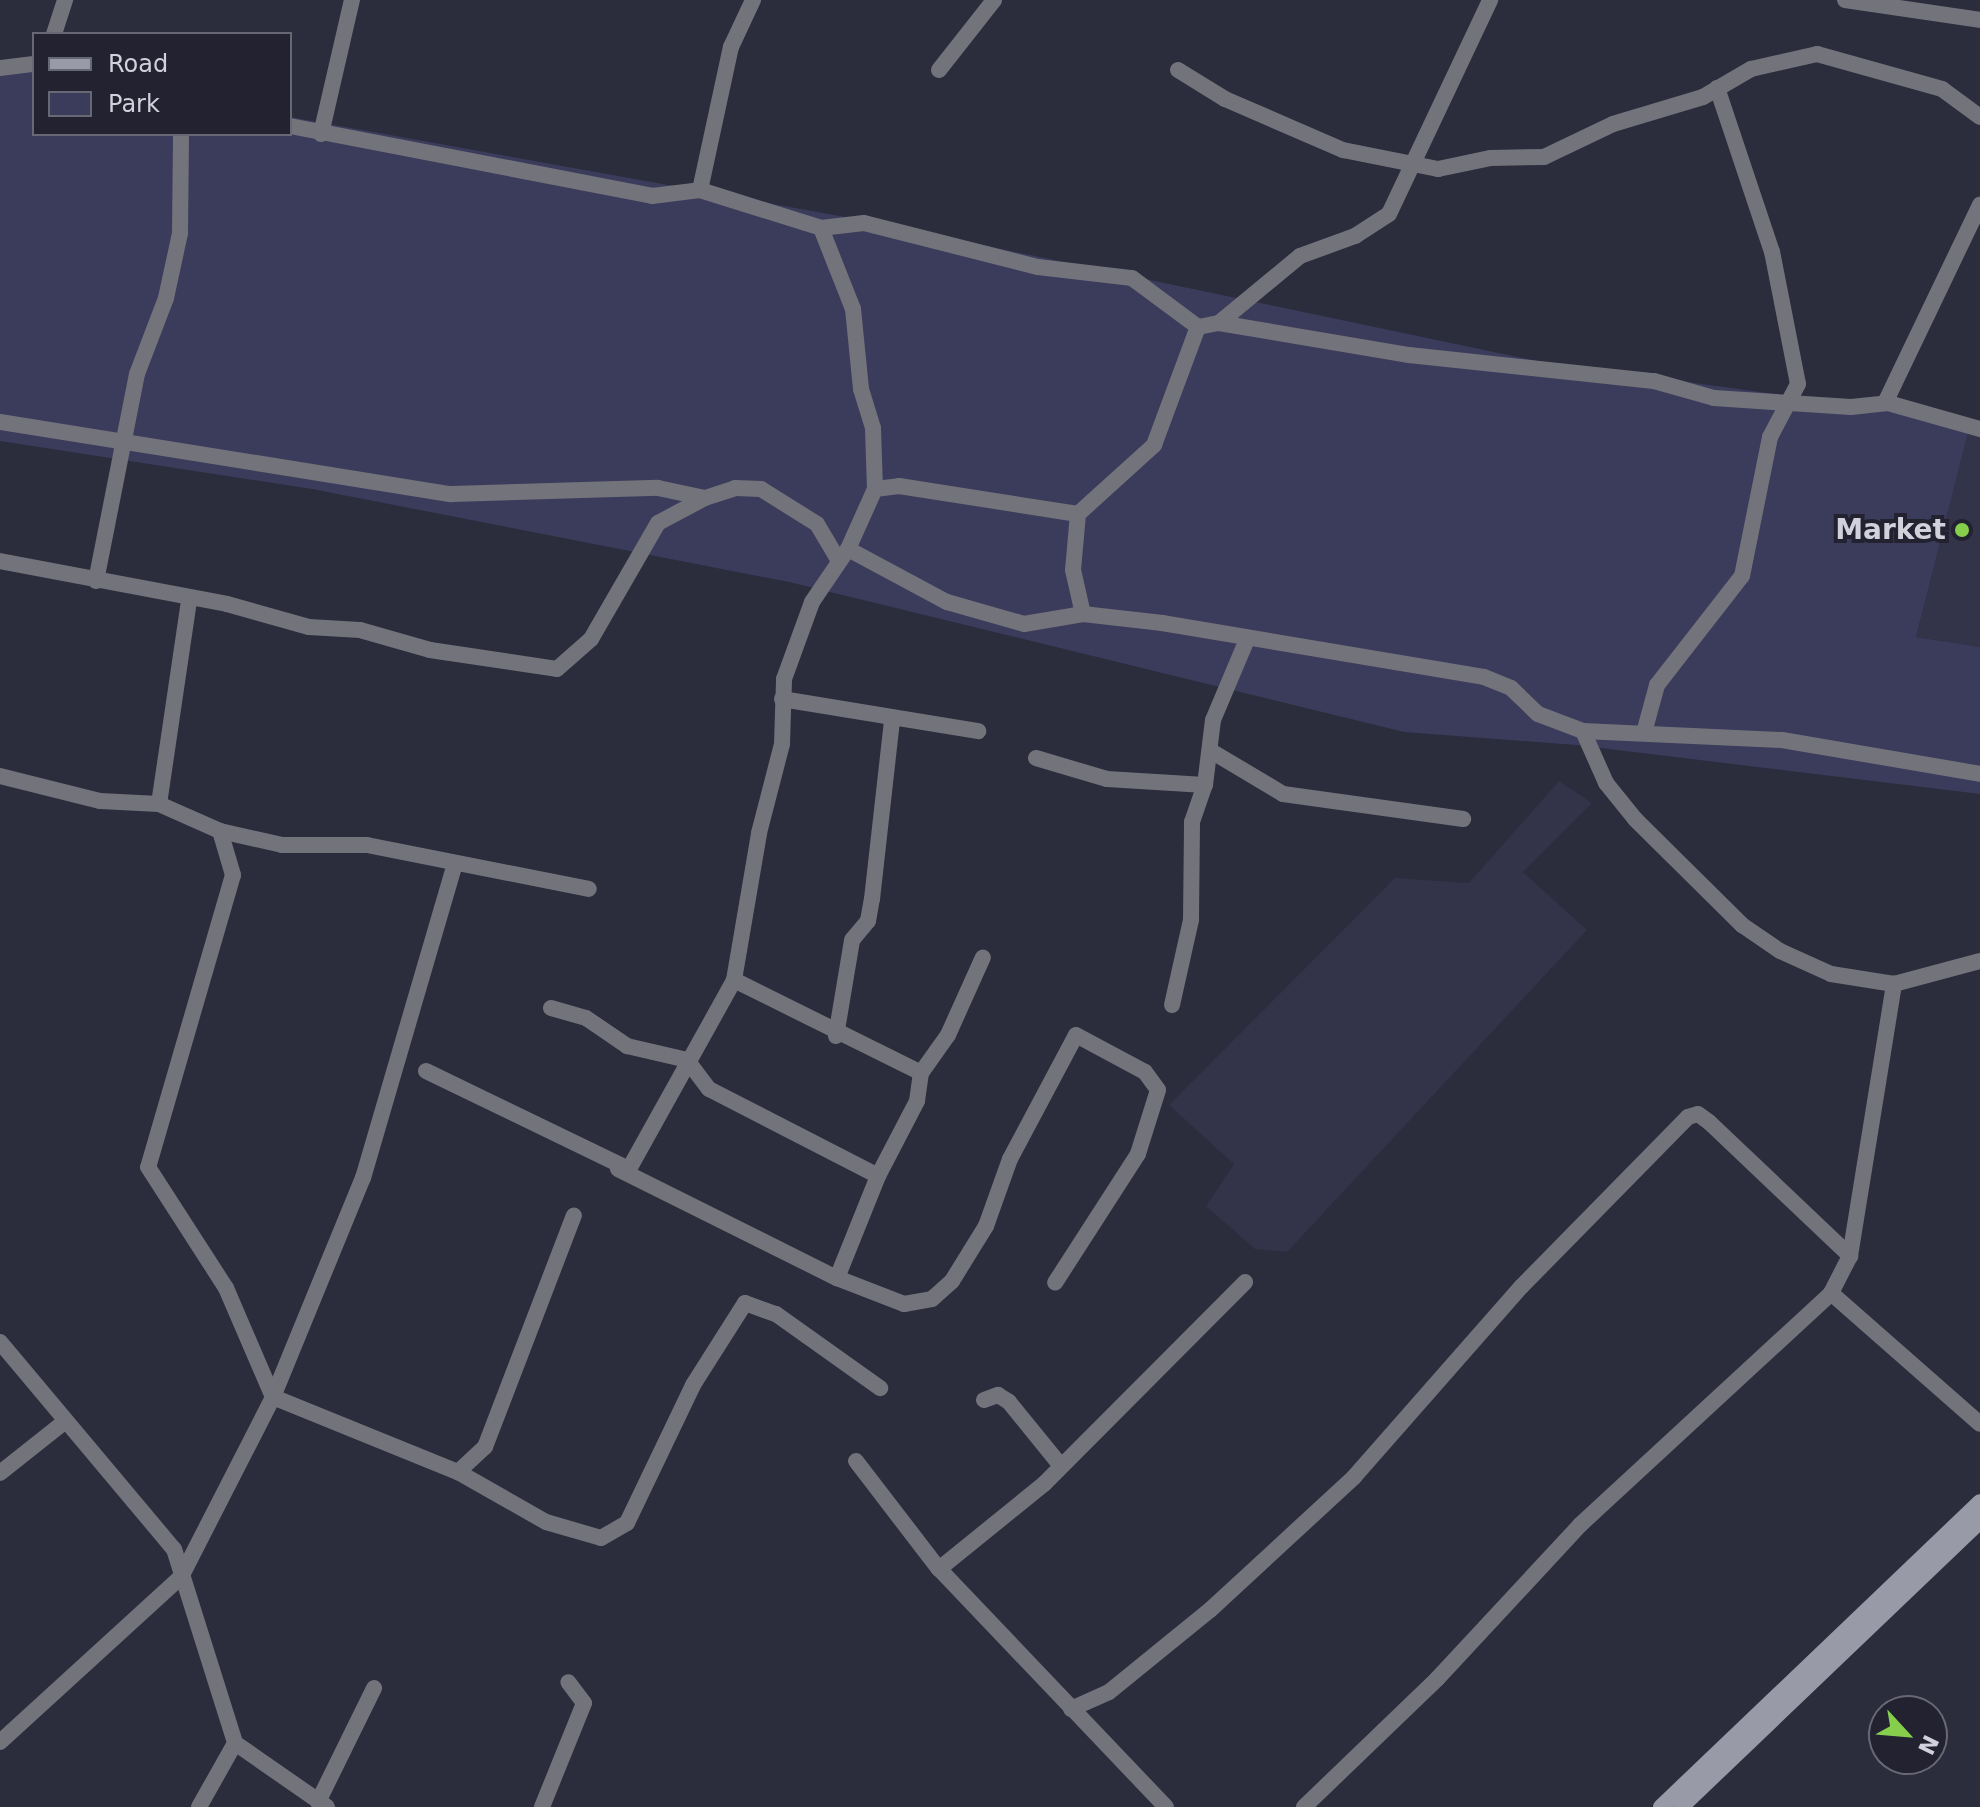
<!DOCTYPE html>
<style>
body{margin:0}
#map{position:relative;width:1980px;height:1807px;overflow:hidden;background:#2b2c3c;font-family:"DejaVu Sans",sans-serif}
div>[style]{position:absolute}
.built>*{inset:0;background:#333349}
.green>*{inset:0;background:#3b3b5b}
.minor>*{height:16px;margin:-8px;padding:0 8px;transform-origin:8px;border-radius:8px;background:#73737c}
.secondary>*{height:16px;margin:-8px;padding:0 8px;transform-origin:8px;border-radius:8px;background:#999aa8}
.dots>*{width:22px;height:22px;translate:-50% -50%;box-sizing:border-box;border:4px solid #222231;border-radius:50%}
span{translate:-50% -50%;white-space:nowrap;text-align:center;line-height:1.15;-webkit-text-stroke:8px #222231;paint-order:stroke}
.poi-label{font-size:28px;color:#d0d1db;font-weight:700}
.right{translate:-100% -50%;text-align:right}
.legend{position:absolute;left:32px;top:32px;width:260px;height:104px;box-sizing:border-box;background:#222231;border:2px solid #686875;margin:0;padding:10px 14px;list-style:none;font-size:24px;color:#d0d1db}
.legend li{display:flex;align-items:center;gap:16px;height:40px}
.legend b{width:40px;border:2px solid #686875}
.north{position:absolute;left:1868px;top:1695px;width:80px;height:80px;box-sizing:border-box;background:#222231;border:2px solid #686875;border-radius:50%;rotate:116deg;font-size:22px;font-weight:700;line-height:32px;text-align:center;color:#d0d1db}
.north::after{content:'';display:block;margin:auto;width:28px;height:36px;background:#86cf4c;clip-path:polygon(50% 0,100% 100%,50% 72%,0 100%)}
</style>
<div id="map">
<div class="built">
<div style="clip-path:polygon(1971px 421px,1980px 422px,1980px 647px,1916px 637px)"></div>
<div style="clip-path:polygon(1559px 781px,1592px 803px,1523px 872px,1587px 930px,1287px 1252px,1255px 1249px,1206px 1206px,1234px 1164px,1169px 1105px,1395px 878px,1469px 883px)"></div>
</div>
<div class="green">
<div style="clip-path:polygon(0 65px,34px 71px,34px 134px,290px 134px,290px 117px,868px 221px,1542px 362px,1971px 421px,1916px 637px,1980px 647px,1980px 794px,1576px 745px,1404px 732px,789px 582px,312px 489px,0 441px)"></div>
</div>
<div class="minor">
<div style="left:1845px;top:0;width:136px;rotate:8.4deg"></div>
<div style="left:54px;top:34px;width:36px;rotate:-72deg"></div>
<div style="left:0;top:68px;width:34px;rotate:-7deg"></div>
<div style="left:939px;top:70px;width:89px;rotate:-51.8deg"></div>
<div style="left:1178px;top:70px;width:55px;rotate:31.7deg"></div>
<div style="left:1225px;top:99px;width:129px;rotate:23.4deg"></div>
<div style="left:1343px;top:150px;width:97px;rotate:11.3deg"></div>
<div style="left:1438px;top:169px;width:53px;rotate:-11.9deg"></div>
<div style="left:1490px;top:158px;width:54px;rotate:-1.1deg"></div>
<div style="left:1544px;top:157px;width:76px;rotate:-25.6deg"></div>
<div style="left:1613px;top:124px;width:94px;rotate:-16.7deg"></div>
<div style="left:1703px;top:97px;width:56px;rotate:-30.3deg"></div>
<div style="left:1751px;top:69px;width:68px;rotate:-12.8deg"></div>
<div style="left:1817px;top:54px;width:130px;rotate:15.6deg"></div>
<div style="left:1942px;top:89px;width:47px;rotate:36.4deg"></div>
<div style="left:290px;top:126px;width:369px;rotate:10.9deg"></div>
<div style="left:652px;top:196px;width:48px;rotate:-7.1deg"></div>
<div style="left:700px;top:190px;width:127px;rotate:17.4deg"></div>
<div style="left:821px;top:228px;width:43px;rotate:-6.6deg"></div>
<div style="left:864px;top:223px;width:179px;rotate:14.2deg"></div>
<div style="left:1038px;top:267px;width:95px;rotate:6.7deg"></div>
<div style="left:1132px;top:278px;width:82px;rotate:36.6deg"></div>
<div style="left:1198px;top:327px;width:21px;rotate:-11deg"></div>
<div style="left:1219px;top:323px;width:105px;rotate:-39.6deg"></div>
<div style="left:1300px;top:256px;width:59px;rotate:-20deg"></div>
<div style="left:1355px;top:236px;width:40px;rotate:-32.9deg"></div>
<div style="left:1389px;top:214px;width:237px;rotate:-64.7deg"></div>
<div style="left:321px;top:134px;width:138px;rotate:-77deg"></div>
<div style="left:700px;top:190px;width:146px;rotate:-77.8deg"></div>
<div style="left:731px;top:47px;width:52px;rotate:-64.9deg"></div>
<div style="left:1219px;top:323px;width:193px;rotate:9.6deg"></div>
<div style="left:1409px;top:355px;width:246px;rotate:6.1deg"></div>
<div style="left:1654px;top:381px;width:62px;rotate:15.8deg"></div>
<div style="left:1714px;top:398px;width:137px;rotate:3.8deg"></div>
<div style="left:1851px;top:407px;width:37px;rotate:-6deg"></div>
<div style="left:1888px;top:403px;width:96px;rotate:15.8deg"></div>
<div style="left:1885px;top:403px;width:220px;rotate:-64.4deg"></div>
<div style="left:0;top:422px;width:457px;rotate:9.1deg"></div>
<div style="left:451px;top:494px;width:207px;rotate:-1.7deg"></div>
<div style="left:658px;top:488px;width:48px;rotate:12deg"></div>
<div style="left:705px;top:498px;width:32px;rotate:-18deg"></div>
<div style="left:735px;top:488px;width:26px;rotate:2deg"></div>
<div style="left:761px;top:489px;width:66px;rotate:32deg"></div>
<div style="left:817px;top:524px;width:43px;rotate:59.3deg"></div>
<div style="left:875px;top:489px;width:24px;rotate:-7deg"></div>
<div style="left:899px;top:486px;width:181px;rotate:8.9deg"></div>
<div style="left:848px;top:549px;width:112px;rotate:28.2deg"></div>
<div style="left:947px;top:602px;width:80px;rotate:15.9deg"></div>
<div style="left:1024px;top:624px;width:60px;rotate:-9.6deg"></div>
<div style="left:1083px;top:614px;width:80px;rotate:6.5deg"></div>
<div style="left:1162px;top:623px;width:326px;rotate:9.5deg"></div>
<div style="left:1484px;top:677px;width:29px;rotate:22deg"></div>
<div style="left:1511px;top:688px;width:37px;rotate:44deg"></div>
<div style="left:1538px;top:714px;width:48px;rotate:20.7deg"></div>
<div style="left:1583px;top:731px;width:199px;rotate:2.6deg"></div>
<div style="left:1782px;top:740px;width:201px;rotate:9.7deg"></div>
<div style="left:0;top:561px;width:231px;rotate:10.7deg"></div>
<div style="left:227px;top:604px;width:85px;rotate:15.7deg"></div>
<div style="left:309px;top:627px;width:51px;rotate:3.4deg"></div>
<div style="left:360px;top:630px;width:73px;rotate:15.9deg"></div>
<div style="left:430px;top:650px;width:128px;rotate:8.5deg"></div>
<div style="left:557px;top:669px;width:45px;rotate:-41.4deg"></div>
<div style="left:591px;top:639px;width:134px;rotate:-60deg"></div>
<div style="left:658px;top:523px;width:51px;rotate:-28.1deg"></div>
<div style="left:96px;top:581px;width:211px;rotate:-78.8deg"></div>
<div style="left:137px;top:374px;width:81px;rotate:-69.1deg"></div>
<div style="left:166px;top:298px;width:66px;rotate:-77.8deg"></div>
<div style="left:180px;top:233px;width:99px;rotate:-89.4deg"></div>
<div style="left:1083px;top:614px;width:45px;rotate:-102.8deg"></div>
<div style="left:1073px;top:570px;width:56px;rotate:-84.9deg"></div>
<div style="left:1078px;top:514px;width:103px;rotate:-42.2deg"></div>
<div style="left:1154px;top:445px;width:126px;rotate:-69.6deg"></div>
<div style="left:782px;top:699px;width:199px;rotate:9.3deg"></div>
<div style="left:1645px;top:729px;width:46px;rotate:-74.7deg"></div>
<div style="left:1657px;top:685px;width:138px;rotate:-52.1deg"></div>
<div style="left:1742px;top:576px;width:142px;rotate:-78.6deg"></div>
<div style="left:1770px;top:437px;width:60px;rotate:-62.2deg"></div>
<div style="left:1798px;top:384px;width:135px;rotate:-101.1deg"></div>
<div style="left:1772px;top:252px;width:173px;rotate:-108.5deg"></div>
<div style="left:1583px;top:731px;width:57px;rotate:66.1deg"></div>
<div style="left:1606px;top:783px;width:46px;rotate:51.1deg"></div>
<div style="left:1635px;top:819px;width:151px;rotate:44.7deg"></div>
<div style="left:1742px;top:925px;width:46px;rotate:34.4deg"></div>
<div style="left:1780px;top:951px;width:56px;rotate:24.3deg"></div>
<div style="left:1831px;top:974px;width:64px;rotate:9deg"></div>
<div style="left:1894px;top:984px;width:89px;rotate:-15deg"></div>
<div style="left:1211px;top:751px;width:84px;rotate:30.8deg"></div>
<div style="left:1283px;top:794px;width:182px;rotate:7.9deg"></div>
<div style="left:1036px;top:758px;width:74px;rotate:16.5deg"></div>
<div style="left:1107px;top:779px;width:98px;rotate:3.5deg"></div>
<div style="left:0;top:776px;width:103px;rotate:14deg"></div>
<div style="left:100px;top:801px;width:59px;rotate:2.9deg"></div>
<div style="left:159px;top:804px;width:67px;rotate:23.9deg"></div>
<div style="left:220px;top:831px;width:64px;rotate:12.7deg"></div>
<div style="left:282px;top:845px;width:85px"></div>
<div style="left:367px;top:845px;width:226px;rotate:11.2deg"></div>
<div style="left:159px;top:804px;width:205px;rotate:-81.6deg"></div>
<div style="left:220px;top:831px;width:46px;rotate:73.5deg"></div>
<div style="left:233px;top:875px;width:304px;rotate:106.2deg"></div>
<div style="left:148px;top:1167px;width:144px;rotate:57.2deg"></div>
<div style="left:226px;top:1288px;width:119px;rotate:66.7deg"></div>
<div style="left:273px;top:1397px;width:200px;rotate:22.1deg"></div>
<div style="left:458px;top:1472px;width:101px;rotate:29.6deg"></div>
<div style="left:546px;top:1522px;width:57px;rotate:16.2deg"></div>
<div style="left:601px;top:1538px;width:30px;rotate:-30deg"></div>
<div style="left:627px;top:1523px;width:153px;rotate:-64.4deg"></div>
<div style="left:693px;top:1385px;width:97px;rotate:-57.6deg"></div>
<div style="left:745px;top:1303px;width:33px;rotate:20deg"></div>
<div style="left:776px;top:1314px;width:128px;rotate:35.4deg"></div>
<div style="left:734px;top:980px;width:209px;rotate:26.4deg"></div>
<div style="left:1172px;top:1005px;width:87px;rotate:-77.4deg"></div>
<div style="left:1191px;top:920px;width:98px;rotate:-89.4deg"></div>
<div style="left:1192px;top:822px;width:39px;rotate:-71deg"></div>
<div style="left:1205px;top:785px;width:65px;rotate:-83deg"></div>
<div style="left:1213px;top:720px;width:85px;rotate:-67.1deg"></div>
<div style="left:551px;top:1008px;width:36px;rotate:16deg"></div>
<div style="left:586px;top:1018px;width:50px;rotate:34.3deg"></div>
<div style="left:627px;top:1046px;width:62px;rotate:13.1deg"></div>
<div style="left:687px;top:1060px;width:36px;rotate:53deg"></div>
<div style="left:709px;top:1089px;width:190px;rotate:27.2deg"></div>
<div style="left:836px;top:1036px;width:97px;rotate:-80.5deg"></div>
<div style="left:852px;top:940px;width:25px;rotate:-50deg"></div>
<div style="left:868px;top:921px;width:22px;rotate:-80deg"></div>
<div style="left:872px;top:899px;width:179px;rotate:-83.6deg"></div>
<div style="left:426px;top:1071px;width:225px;rotate:25.8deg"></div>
<div style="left:629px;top:1169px;width:216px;rotate:-60.9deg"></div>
<div style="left:734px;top:980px;width:149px;rotate:-80.3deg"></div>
<div style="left:759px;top:833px;width:92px;rotate:-75.5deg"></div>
<div style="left:782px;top:744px;width:65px;rotate:-88.2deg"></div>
<div style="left:784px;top:679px;width:82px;rotate:-70deg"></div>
<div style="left:812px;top:602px;width:64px;rotate:-55.8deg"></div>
<div style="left:848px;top:549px;width:66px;rotate:-65.8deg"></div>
<div style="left:875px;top:489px;width:61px;rotate:-91.9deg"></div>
<div style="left:873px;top:428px;width:41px;rotate:-107.1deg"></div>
<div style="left:861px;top:389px;width:80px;rotate:-95.7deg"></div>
<div style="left:853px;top:309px;width:87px;rotate:-111.6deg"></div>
<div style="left:618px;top:1169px;width:245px;rotate:26.5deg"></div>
<div style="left:837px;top:1278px;width:72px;rotate:21.2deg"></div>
<div style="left:904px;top:1304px;width:28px;rotate:-10deg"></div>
<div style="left:932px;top:1299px;width:27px;rotate:-42deg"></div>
<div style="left:952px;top:1281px;width:65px;rotate:-58.3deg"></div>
<div style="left:986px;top:1226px;width:71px;rotate:-70.3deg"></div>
<div style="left:1010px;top:1159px;width:140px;rotate:-62deg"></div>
<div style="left:1076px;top:1035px;width:78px;rotate:28.2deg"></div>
<div style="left:1145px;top:1072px;width:22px;rotate:54deg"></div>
<div style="left:1158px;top:1090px;width:67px;rotate:107.4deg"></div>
<div style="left:1138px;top:1154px;width:153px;rotate:122.8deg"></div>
<div style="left:1850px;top:1256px;width:276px;rotate:-80.8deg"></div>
<div style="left:837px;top:1278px;width:110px;rotate:-68.1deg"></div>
<div style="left:878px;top:1176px;width:85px;rotate:-62.5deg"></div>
<div style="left:917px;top:1101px;width:28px;rotate:-82deg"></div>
<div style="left:921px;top:1073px;width:47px;rotate:-54.6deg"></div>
<div style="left:948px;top:1035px;width:85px;rotate:-65.8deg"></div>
<div style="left:0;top:1342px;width:270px;rotate:50deg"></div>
<div style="left:174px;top:1549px;width:203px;rotate:72.5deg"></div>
<div style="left:235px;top:1743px;width:112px;rotate:34.8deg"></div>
<div style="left:984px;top:1400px;width:15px;rotate:-20deg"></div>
<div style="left:998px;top:1395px;width:13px;rotate:32deg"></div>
<div style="left:1009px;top:1402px;width:82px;rotate:50.9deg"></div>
<div style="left:856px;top:1461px;width:136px;rotate:52.5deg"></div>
<div style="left:458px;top:1472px;width:37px;rotate:-43deg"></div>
<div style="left:485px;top:1447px;width:248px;rotate:-69deg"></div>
<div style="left:0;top:1473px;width:80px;rotate:-38.4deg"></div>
<div style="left:1071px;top:1709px;width:42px;rotate:-24.1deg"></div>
<div style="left:1109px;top:1692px;width:130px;rotate:-39.1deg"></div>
<div style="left:1210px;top:1610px;width:196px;rotate:-42.7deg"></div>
<div style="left:1354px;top:1477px;width:254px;rotate:-48.7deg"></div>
<div style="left:1522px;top:1286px;width:237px;rotate:-45.5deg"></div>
<div style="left:1688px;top:1117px;width:10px;rotate:-17deg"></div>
<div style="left:1698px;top:1114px;width:14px;rotate:36deg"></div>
<div style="left:1709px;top:1122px;width:195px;rotate:43.5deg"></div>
<div style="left:1850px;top:1256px;width:42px;rotate:117.2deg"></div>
<div style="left:1831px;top:1293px;width:198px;rotate:41.3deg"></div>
<div style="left:0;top:1742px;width:245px;rotate:-42.4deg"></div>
<div style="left:181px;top:1577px;width:202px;rotate:-62.9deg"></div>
<div style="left:273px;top:1397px;width:237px;rotate:-67.7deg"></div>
<div style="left:363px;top:1178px;width:327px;rotate:-73.7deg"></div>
<div style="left:318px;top:1802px;width:127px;rotate:-63.8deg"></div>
<div style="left:199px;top:1807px;width:73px;rotate:-60.6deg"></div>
<div style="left:542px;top:1807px;width:112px;rotate:-68deg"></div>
<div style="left:584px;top:1703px;width:26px;rotate:-127deg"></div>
<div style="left:1166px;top:1807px;width:329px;rotate:-133.6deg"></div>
<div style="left:939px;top:1569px;width:135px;rotate:-39deg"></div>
<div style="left:1044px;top:1484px;width:285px;rotate:-45.1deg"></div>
<div style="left:1304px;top:1807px;width:185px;rotate:-43.9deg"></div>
<div style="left:1437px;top:1679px;width:210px;rotate:-47.1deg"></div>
<div style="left:1580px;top:1525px;width:342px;rotate:-42.7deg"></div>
</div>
<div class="secondary">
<div style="left:1661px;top:1807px;width:441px;rotate:-43.7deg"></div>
<div style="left:1681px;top:1807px;width:414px;rotate:-43.7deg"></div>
</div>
<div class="dots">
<div style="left:1962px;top:530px;background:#86cf4c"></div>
</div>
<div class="poi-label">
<span class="right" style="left:1946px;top:530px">Market</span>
</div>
<ul class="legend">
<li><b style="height:10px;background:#999aa8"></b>Road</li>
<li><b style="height:22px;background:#3b3b5b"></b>Park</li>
</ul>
<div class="north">N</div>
</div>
